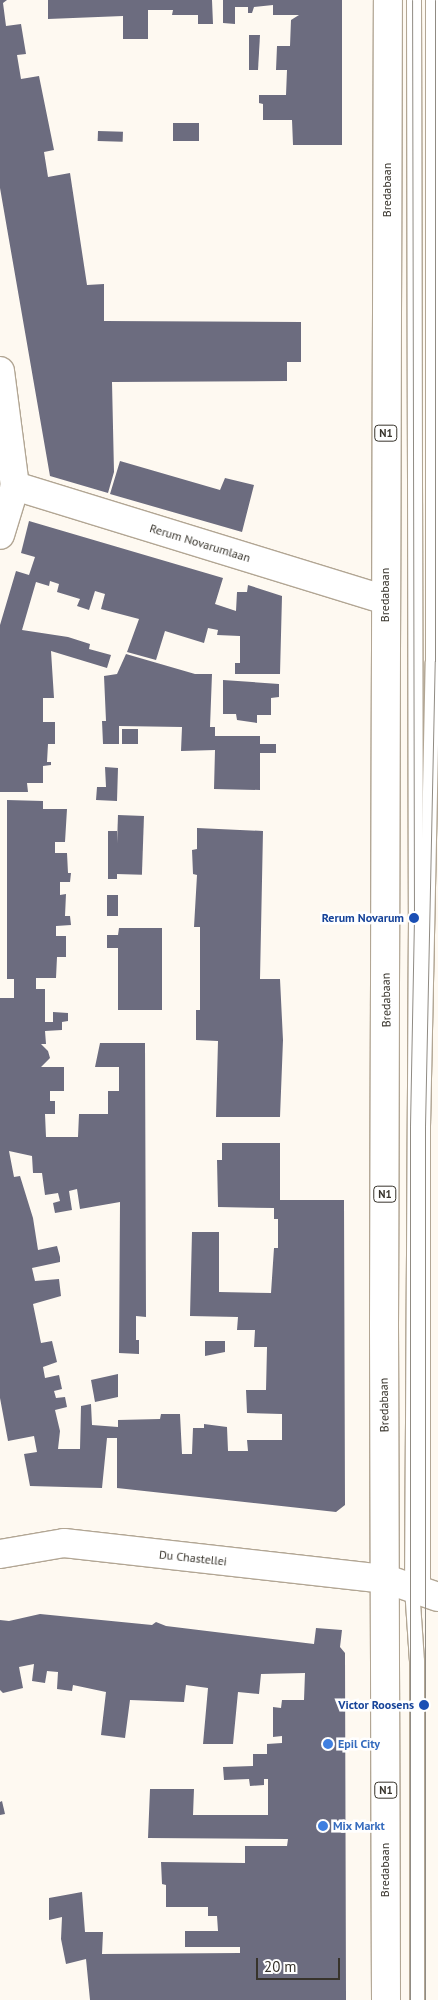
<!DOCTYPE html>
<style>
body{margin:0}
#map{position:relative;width:438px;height:2000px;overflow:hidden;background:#fef9f1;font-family:"PT Sans",sans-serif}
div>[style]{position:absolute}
.building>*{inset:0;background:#6c6c7f;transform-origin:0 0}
.roads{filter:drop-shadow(1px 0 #b2a694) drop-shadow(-1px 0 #b2a694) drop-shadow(0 1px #b2a694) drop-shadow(0 -1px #b2a694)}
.service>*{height:14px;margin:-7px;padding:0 7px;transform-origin:7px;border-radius:7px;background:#fff}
.minor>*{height:28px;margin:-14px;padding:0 14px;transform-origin:14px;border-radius:14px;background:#fff}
.primary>*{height:28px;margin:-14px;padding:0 14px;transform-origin:14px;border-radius:14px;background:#fff}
.tram>*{height:1px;margin:-0.5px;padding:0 0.5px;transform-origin:0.5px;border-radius:0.5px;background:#908b83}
.dots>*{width:14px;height:14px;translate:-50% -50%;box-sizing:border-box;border:2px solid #fff;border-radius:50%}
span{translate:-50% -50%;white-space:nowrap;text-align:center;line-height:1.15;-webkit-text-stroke:5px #fff;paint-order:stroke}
.shield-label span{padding:1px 4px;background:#fff;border:1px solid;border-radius:4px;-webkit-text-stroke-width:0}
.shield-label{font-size:11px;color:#37332b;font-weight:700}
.street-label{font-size:12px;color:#37332b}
.transit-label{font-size:12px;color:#164399;font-weight:700}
.right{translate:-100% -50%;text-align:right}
.shop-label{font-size:12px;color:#366cbe;font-weight:700}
.left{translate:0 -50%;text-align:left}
.scale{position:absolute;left:256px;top:1958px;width:84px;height:22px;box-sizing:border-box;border:2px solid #37332b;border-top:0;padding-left:6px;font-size:15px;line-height:18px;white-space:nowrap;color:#37332b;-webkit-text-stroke:4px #fff;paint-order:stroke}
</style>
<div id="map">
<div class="building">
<div style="clip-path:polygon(0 0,7px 0,3px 3px,6px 26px,21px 24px,26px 54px,17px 55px,21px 79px,39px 76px,54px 150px,44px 152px,48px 177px,70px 173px,87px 285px,104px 284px,104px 321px,301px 322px,301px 362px,287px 362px,287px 381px,112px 382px,114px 472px,108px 493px,50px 476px,0 188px)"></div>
<div style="clip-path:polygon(48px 0,212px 0,213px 24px,198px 24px,198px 15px,172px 15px,173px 10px,148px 10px,148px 39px,123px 39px,123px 16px,48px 19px)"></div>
<div style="clip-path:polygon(223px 0,342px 0,342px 145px,293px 145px,292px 120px,263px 120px,263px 104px,259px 103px,259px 95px,286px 95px,287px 70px,276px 70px,277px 46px,290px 46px,291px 20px,299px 15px,273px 15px,273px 5px,254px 7px,252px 13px,248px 13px,248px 7px,235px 7px,235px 24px,223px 23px)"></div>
<div style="clip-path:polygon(249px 35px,260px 35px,258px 70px,249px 70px)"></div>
<div style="left:173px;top:123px;width:26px;height:18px"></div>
<div style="left:98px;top:131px;width:25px;height:10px;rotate:2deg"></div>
<div style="clip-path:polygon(120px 461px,220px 490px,225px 478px,254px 485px,242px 532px,110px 494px)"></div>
<div style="clip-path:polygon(29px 521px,223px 578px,215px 604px,236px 611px,237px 592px,247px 592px,248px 585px,282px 596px,280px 674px,235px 674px,235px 663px,240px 663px,240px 636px,217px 635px,218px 630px,208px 628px,204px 643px,165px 631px,156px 660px,127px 652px,139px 619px,101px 609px,105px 594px,95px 591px,89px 610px,77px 606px,80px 599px,57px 592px,59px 584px,50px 581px,49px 586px,36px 582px,22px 630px,68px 637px,90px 644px,89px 649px,111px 655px,107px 668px,51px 651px,54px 698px,43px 698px,43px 722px,55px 722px,55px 744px,48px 744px,47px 762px,51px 762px,51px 765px,43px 766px,43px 783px,27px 783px,28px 792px,0 792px,0 625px,16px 571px,29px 575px,35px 557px,21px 553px)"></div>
<div style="clip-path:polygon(126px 654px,195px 674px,212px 674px,210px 727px,215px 727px,215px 736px,260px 736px,260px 744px,276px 744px,276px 753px,260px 753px,260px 790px,214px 789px,215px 750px,181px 751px,182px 727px,119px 726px,119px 744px,103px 744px,102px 721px,106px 721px,104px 676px,117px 674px)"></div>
<div style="clip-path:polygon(223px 680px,279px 684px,279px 697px,271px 698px,271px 715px,257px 715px,257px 723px,237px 720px,236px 714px,223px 714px)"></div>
<div style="left:122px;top:729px;width:16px;height:15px"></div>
<div style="clip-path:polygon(105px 767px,118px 768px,117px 801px,96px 800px,97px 787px,106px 787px)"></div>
<div style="clip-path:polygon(7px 800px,43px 801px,43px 809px,67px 809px,65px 842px,55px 842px,55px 853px,67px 853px,68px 873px,71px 873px,70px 882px,60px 882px,60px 895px,66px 894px,65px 916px,70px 916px,71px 925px,56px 926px,56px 936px,66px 936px,66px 957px,57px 957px,56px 978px,36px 978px,36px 989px,45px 989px,45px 1022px,53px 1022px,53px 1012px,68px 1013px,68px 1021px,62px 1022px,62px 1030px,45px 1031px,46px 1044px,41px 1044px,48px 1051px,50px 1058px,41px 1067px,64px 1067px,64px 1091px,50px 1091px,50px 1101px,55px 1101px,55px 1114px,45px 1114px,46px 1137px,78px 1137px,79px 1114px,108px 1114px,108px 1091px,119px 1091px,119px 1067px,95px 1067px,100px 1043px,145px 1043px,146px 1317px,136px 1316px,136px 1340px,139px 1340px,139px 1354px,119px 1353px,120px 1202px,80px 1209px,77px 1189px,69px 1191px,72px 1210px,55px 1213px,53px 1203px,60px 1201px,58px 1193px,45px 1195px,42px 1173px,33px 1173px,32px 1156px,9px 1151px,14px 1177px,20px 1176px,33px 1218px,38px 1250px,57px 1246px,60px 1257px,60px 1262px,32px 1268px,35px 1281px,59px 1279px,61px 1296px,33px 1304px,41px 1343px,52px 1341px,57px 1362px,43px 1367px,45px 1378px,59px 1375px,62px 1389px,54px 1391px,56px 1398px,65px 1397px,67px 1407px,55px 1410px,60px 1431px,58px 1449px,80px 1449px,81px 1406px,91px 1404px,92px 1425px,118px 1427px,118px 1420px,160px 1419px,161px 1414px,180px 1414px,182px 1454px,192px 1454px,193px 1428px,204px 1428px,204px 1424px,227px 1427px,228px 1451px,248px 1451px,247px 1440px,282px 1440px,282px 1414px,247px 1413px,246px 1390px,266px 1390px,267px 1347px,254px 1347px,255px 1330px,237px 1330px,238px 1317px,190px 1316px,192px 1232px,219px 1232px,219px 1292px,271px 1293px,274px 1248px,278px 1248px,278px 1219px,274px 1219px,274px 1208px,218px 1207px,217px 1160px,222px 1160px,222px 1143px,280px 1143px,280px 1200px,344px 1200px,345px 1505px,336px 1512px,117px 1488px,117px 1438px,107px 1438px,102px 1488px,30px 1486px,24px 1454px,37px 1452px,34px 1436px,8px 1441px,0 1398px,0 998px,14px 998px,14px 979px,7px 979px)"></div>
<div style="left:118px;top:815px;width:26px;height:59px;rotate:2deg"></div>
<div style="clip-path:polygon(197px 828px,263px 831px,260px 979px,280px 979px,283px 1040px,280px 1117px,216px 1117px,218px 1041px,196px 1040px,196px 1010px,200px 1010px,200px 927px,194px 927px,197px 875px,193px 874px,192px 850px,197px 849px)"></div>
<div style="left:108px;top:831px;width:9px;height:48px"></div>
<div style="left:107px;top:895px;width:11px;height:21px"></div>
<div style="clip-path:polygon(119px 928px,162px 928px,162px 1010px,118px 1010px,118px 948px,107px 948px,107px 935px,118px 935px)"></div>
<div style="clip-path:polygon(205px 1341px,225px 1341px,225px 1352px,205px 1356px)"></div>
<div style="clip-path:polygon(118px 1374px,118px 1397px,95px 1402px,91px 1380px)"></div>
<div style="clip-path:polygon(40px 1614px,152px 1625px,156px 1622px,166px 1626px,314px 1644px,316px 1628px,342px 1630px,340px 1647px,345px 1653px,346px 2000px,90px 2000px,86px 1959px,66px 1964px,61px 1939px,62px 1917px,49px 1920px,49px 1898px,82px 1892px,85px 1932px,103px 1932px,102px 1954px,240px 1953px,240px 1947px,185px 1947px,185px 1931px,218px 1931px,217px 1916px,208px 1916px,208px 1907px,166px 1907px,166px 1885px,162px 1884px,161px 1862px,245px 1863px,245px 1846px,287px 1846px,288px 1839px,148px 1838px,150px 1789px,194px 1789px,193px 1815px,268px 1815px,268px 1779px,264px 1779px,264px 1785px,250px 1786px,249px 1779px,224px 1780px,223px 1767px,253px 1766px,253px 1754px,267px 1754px,267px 1744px,282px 1743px,282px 1736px,273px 1737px,273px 1707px,281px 1708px,282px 1700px,304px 1700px,305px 1673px,261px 1674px,259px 1694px,238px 1692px,233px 1744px,203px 1744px,208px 1688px,186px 1685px,184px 1702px,130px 1700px,125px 1738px,101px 1735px,106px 1692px,73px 1685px,72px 1691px,57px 1689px,58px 1672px,47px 1671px,45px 1683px,32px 1681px,34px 1664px,19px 1667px,23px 1688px,3px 1693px,0 1690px,0 1620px,9px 1621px)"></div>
<div style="clip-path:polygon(2px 1801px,5px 1814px,0 1815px,0 1802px)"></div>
</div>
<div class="roads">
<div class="service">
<div style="left:414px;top:0;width:918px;rotate:89.88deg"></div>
<div style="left:416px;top:918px;width:670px;rotate:90.34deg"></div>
<div style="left:412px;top:1588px;width:73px;rotate:86.1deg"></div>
<div style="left:417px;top:1661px;width:339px;rotate:90deg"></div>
<div style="left:423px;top:1595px;width:469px;rotate:-90deg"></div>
<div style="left:423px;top:1126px;width:464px;rotate:-88.8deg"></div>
<div style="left:433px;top:662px;width:662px;rotate:-90deg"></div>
</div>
<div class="minor">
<div style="left:0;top:371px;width:116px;rotate:82.6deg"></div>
<div style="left:15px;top:486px;width:51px;rotate:107deg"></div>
<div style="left:15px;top:486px;width:387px;rotate:17.1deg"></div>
<div style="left:0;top:1554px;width:65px;rotate:-9.8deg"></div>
<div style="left:64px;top:1543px;width:324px;rotate:6.4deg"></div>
<div style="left:386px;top:1579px;width:55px;rotate:19.1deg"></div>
</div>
<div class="primary">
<div style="left:386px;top:2000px;width:675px;rotate:-90.17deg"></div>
<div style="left:384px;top:1325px;width:1325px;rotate:-89.83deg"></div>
</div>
</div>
<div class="tram">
<div style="left:410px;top:2000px;width:874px;rotate:-90deg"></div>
<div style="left:410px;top:1126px;width:208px;rotate:-88.9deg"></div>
<div style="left:414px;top:918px;width:918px;rotate:-90.12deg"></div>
<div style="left:425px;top:2000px;width:874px;rotate:-90deg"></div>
<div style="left:425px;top:1126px;width:465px;rotate:-88.8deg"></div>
<div style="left:435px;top:661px;width:661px;rotate:-90deg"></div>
</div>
<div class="dots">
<div style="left:414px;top:918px;background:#1a4fb4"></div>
<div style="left:424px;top:1705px;background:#1a4fb4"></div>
<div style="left:328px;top:1744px;background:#3f7fe0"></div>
<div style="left:323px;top:1826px;background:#3f7fe0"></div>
</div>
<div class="shield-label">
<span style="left:386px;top:433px">N1</span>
<span style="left:385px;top:1194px">N1</span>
<span style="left:386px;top:1790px">N1</span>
</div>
<div class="street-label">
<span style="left:387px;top:190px;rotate:-90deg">Bredabaan</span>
<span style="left:200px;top:543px;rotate:17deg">Rerum Novarumlaan</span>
<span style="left:385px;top:595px;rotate:-90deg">Bredabaan</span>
<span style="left:386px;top:1000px;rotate:-91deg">Bredabaan</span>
<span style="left:384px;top:1405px;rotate:-91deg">Bredabaan</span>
<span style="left:193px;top:1558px;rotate:6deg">Du Chastellei</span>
<span style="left:385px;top:1870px;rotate:-90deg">Bredabaan</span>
</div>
<div class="transit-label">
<span class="right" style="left:404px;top:918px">Rerum Novarum</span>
<span class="right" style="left:414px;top:1705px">Victor Roosens</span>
</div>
<div class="shop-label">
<span class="left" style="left:338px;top:1744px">Epil City</span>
<span class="left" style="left:333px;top:1826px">Mix Markt</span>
</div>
<div class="scale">20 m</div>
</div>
